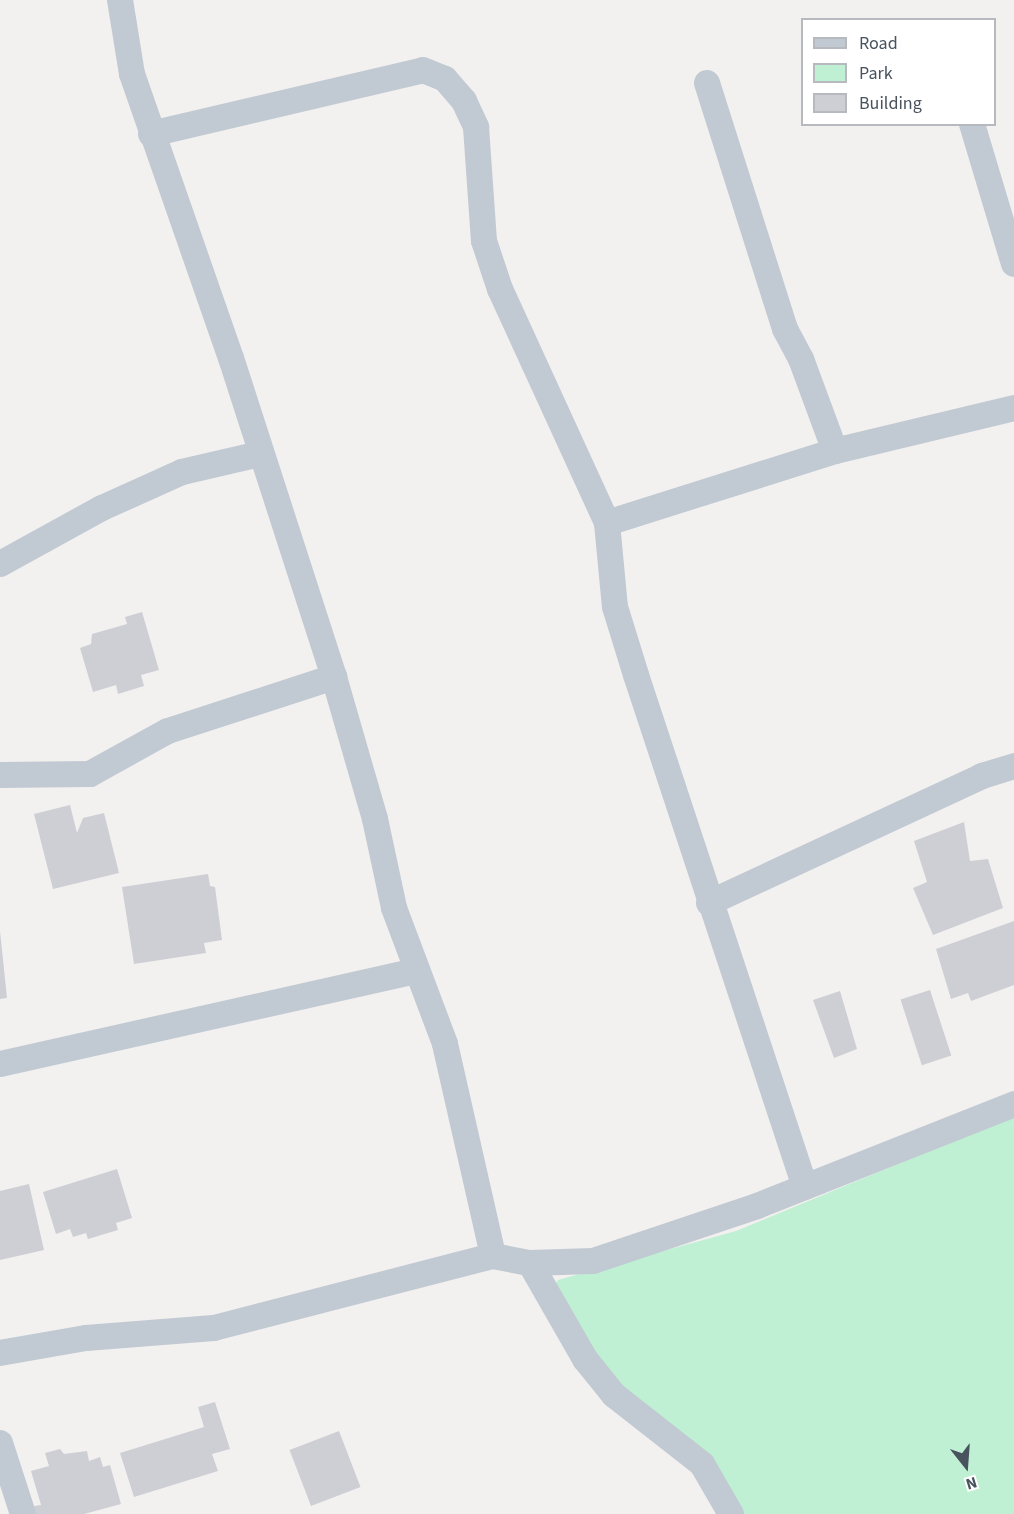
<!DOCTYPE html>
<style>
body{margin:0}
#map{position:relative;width:1014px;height:1514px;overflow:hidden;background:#f3f0f0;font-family:"Source Sans 3",sans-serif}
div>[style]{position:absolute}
.green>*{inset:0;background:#bff0d3}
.building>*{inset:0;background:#cdcfd5;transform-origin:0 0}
.minor>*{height:26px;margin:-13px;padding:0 13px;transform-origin:13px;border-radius:13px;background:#c1cad2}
span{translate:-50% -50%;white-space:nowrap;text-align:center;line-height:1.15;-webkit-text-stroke:4.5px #fff;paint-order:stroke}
.legend{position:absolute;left:801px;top:18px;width:195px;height:108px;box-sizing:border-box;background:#fff;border:2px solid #b6babf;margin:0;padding:8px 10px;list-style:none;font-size:18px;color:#48535e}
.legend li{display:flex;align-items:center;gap:12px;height:30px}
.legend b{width:30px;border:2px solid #b6babf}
.north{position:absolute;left:936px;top:1436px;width:60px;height:60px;-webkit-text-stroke:4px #fff;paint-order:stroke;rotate:163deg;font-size:16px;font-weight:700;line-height:24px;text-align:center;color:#48535e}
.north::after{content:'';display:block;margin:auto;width:21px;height:27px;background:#48535e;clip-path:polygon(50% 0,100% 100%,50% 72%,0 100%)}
</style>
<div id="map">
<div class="green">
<div style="clip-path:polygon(1014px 1116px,1014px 1514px,725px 1514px,702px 1474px,586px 1375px,554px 1287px,558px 1280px,736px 1231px)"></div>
</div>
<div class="building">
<div style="clip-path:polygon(142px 612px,159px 670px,141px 675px,144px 686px,118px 694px,116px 685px,93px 692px,80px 648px,91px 644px,92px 634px,127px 624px,125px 617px)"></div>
<div style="clip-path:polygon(70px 805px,77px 833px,83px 818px,104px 813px,119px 873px,53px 889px,34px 814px)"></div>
<div style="clip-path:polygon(964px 822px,970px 861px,988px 859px,1003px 908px,933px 935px,913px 888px,927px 882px,914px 841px)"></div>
<div style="clip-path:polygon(208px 874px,210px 886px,215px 887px,222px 940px,204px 943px,206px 953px,134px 964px,122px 887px)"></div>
<div style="clip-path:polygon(1014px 921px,1014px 985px,971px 1001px,968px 993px,951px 999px,936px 949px)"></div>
<div style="clip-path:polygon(0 931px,7px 998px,0 999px)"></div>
<div style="left:930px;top:990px;width:69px;height:31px;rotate:72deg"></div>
<div style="clip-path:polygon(840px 991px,857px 1049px,834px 1058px,813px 1000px)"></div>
<div style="clip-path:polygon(117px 1169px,132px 1218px,116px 1223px,118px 1230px,88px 1239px,86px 1233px,73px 1237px,70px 1229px,56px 1234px,43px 1192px)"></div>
<div style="clip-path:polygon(29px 1184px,44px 1250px,0 1260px,0 1191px)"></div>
<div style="clip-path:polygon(215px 1402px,230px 1449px,212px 1454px,218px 1471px,134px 1497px,120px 1453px,204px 1427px,198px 1407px)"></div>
<div style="left:339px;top:1431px;width:60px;height:53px;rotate:69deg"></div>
<div style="clip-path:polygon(60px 1449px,64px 1454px,87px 1451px,89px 1461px,100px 1457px,103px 1467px,110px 1465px,121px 1504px,84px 1514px,36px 1514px,34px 1506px,41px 1505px,31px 1471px,49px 1466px,45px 1453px)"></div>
</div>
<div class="minor">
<div style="left:120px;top:0;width:75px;rotate:80.8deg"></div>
<div style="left:132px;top:74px;width:301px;rotate:70.8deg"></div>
<div style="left:231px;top:358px;width:335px;rotate:72.1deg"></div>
<div style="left:334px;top:677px;width:148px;rotate:73.9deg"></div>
<div style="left:375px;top:819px;width:91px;rotate:77.9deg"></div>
<div style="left:394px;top:908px;width:145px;rotate:69.4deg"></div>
<div style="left:445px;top:1044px;width:217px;rotate:77.2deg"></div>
<div style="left:707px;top:83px;width:258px;rotate:72.4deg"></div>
<div style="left:785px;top:329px;width:34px;rotate:62deg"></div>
<div style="left:801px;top:359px;width:98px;rotate:69.7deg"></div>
<div style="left:972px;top:124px;width:146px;rotate:73.3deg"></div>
<div style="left:151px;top:134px;width:279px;rotate:-13.2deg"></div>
<div style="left:423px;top:70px;width:24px;rotate:22deg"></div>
<div style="left:445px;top:79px;width:29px;rotate:49deg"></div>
<div style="left:464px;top:101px;width:29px;rotate:65deg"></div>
<div style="left:476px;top:127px;width:114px;rotate:86deg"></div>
<div style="left:484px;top:241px;width:51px;rotate:71.6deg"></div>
<div style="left:500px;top:289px;width:257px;rotate:65.4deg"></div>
<div style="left:607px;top:523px;width:239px;rotate:-17.5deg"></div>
<div style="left:835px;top:451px;width:184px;rotate:-13.5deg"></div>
<div style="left:607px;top:523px;width:84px;rotate:84.6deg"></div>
<div style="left:615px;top:607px;width:71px;rotate:72.8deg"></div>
<div style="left:636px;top:675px;width:539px;rotate:71.73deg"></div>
<div style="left:0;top:564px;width:116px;rotate:-28.8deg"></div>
<div style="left:102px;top:508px;width:88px;rotate:-24.2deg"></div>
<div style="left:182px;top:472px;width:80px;rotate:-13deg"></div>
<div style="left:0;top:775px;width:90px;rotate:-0.6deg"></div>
<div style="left:90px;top:774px;width:89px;rotate:-28.9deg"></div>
<div style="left:168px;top:731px;width:175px;rotate:-18deg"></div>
<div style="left:709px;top:903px;width:301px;rotate:-24.9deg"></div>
<div style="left:982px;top:776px;width:34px;rotate:-17deg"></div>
<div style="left:0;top:1064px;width:425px;rotate:-12.6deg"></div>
<div style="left:530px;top:1263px;width:111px;rotate:60.2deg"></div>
<div style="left:585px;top:1359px;width:46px;rotate:51.1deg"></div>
<div style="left:614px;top:1395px;width:112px;rotate:38.1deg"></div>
<div style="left:702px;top:1464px;width:58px;rotate:59.9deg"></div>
<div style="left:0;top:1353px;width:87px;rotate:-9.9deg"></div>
<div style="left:86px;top:1338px;width:128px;rotate:-4.5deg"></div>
<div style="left:214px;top:1328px;width:288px;rotate:-14.5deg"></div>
<div style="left:493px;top:1256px;width:38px;rotate:11deg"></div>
<div style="left:530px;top:1263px;width:63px;rotate:-1.8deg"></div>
<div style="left:593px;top:1261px;width:173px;rotate:-18.5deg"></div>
<div style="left:757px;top:1206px;width:277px;rotate:-21.6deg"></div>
<div style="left:0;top:1443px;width:75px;rotate:72.1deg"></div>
</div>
<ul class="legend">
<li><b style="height:8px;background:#c1cad2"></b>Road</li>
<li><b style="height:16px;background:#bff0d3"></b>Park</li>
<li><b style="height:16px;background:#cdcfd5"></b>Building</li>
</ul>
<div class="north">N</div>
</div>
